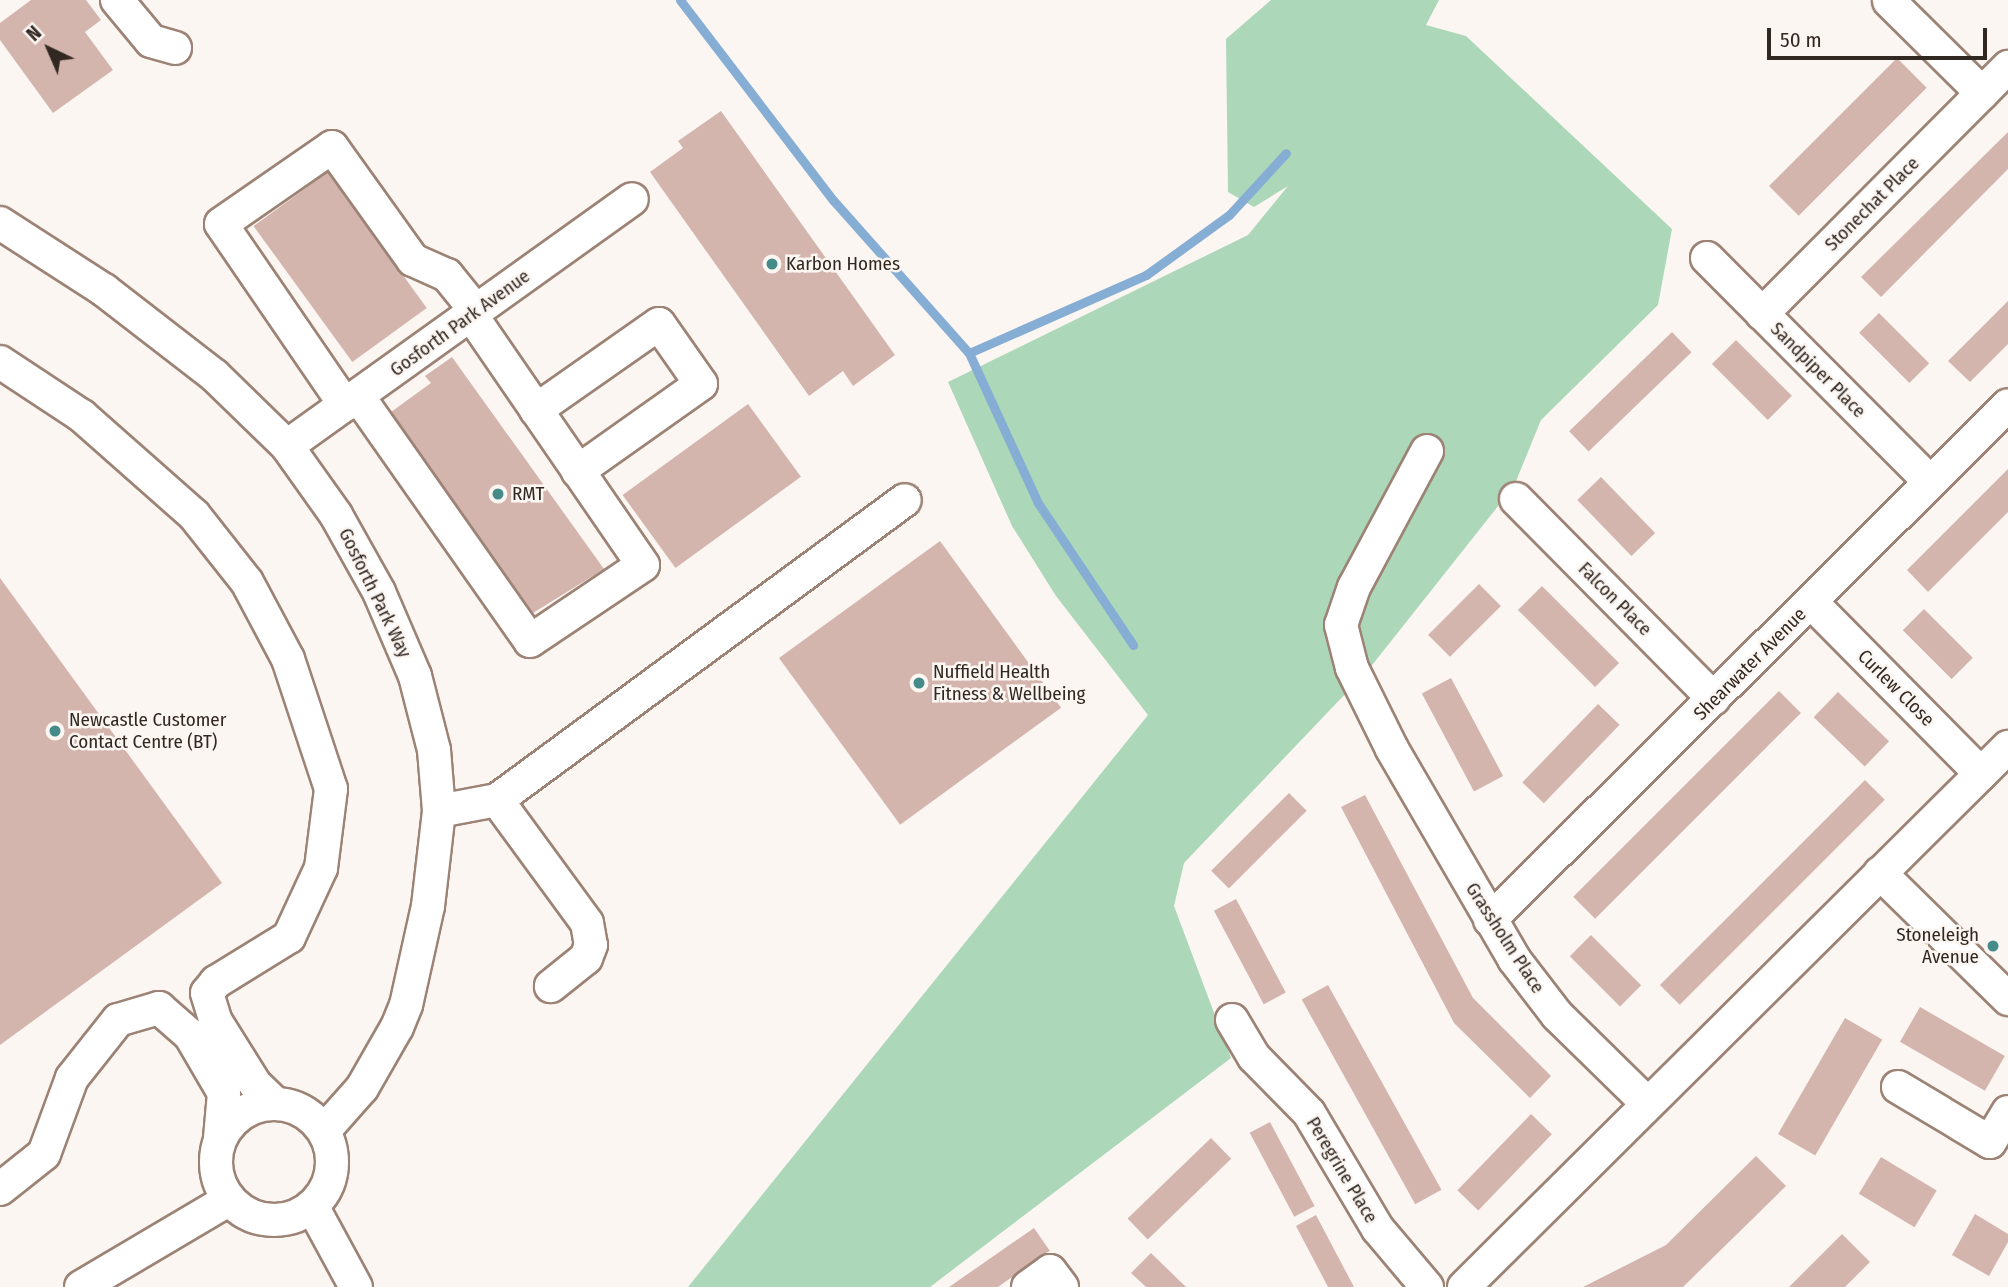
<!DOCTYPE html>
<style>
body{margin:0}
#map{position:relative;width:2008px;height:1287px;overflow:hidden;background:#fcf6f3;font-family:"Fira Sans Condensed",sans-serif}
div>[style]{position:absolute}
.green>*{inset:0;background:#acd7b9}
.stream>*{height:9px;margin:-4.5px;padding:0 4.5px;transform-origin:4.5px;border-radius:4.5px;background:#86add4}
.building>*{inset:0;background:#d3b5ae;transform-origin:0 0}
.roads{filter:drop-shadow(2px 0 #9c8375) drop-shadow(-2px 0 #9c8375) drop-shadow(0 2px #9c8375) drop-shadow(0 -2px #9c8375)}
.minor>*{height:32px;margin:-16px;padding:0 16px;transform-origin:16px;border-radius:16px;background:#fff}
.minor>.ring{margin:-16px;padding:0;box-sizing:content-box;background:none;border:32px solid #fff;border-radius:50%}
.dots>*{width:19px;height:19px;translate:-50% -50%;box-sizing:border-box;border:4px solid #fcf6f3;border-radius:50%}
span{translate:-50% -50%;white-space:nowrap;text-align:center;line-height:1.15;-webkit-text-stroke:5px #fcf6f3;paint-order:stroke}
.street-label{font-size:19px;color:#322822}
.poi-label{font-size:19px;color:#322822}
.left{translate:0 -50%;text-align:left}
.right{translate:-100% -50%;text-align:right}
.north{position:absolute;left:14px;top:14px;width:70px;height:70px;-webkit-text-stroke:5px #fcf6f3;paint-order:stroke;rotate:316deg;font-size:19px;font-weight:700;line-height:28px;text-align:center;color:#322822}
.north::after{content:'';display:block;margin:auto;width:24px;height:32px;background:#322822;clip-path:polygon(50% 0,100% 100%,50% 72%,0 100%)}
.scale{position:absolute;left:1767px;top:28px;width:220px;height:32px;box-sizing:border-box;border:4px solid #322822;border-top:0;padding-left:9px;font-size:21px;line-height:24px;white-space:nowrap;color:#322822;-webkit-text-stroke:5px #fcf6f3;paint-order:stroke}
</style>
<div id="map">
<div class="green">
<div style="clip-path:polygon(1271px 0,1439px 0,1426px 25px,1466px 36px,1672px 229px,1658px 305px,1541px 420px,1514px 486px,1369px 669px,1184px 863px,1174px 906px,1231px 1058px,930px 1287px,688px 1287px,1148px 715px,1056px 596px,1012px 526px,948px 382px,1248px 235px,1288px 186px,1254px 207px,1228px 192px,1226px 39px)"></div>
</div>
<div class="stream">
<div style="left:680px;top:0;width:252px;rotate:52.6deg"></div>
<div style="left:833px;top:200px;width:205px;rotate:48.4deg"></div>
<div style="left:969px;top:353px;width:165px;rotate:65.3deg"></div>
<div style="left:1038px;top:503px;width:171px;rotate:56.2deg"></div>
<div style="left:969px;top:353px;width:193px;rotate:-23.8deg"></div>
<div style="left:1146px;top:275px;width:102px;rotate:-35.9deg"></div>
<div style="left:1229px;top:215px;width:84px;rotate:-47.4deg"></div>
</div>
<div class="building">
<div style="clip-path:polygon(31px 0,86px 0,101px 20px,85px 32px,113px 70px,53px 113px,0 40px,0 23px)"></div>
<div style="left:1897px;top:58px;width:42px;height:181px;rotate:45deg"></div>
<div style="clip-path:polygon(721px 111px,895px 355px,853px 386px,843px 371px,809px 396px,650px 172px,683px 148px,678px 141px)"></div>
<div style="clip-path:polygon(2008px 132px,2008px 169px,1881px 297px,1861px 277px)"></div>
<div style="left:328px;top:172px;width:168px;height:92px;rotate:54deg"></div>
<div style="clip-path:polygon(2008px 301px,2008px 344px,1970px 382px,1948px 361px)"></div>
<div style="left:1879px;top:313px;width:71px;height:28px;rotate:45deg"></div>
<div style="left:1672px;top:332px;width:28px;height:143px;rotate:46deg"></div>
<div style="left:1736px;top:340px;width:79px;height:34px;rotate:45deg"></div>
<div style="clip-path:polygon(452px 357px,604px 569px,533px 613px,391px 412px,431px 383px,425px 376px)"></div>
<div style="left:748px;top:404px;width:90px;height:155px;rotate:54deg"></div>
<div style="clip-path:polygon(2008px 469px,2008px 512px,1928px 592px,1907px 570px)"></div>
<div style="left:1601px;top:477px;width:78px;height:33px;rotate:46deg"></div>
<div style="left:940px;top:541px;width:206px;height:199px;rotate:54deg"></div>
<div style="clip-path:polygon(0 578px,222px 883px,0 1045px)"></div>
<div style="left:1479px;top:584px;width:31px;height:72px;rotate:45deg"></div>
<div style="left:1542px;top:586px;width:109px;height:34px;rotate:45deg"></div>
<div style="left:1924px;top:609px;width:69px;height:30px;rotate:45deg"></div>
<div style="left:1451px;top:678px;width:111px;height:33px;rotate:62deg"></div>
<div style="left:1779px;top:691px;width:31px;height:291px;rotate:45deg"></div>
<div style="left:1838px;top:692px;width:71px;height:35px;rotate:44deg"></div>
<div style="left:1598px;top:704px;width:30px;height:109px;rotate:44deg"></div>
<div style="left:1865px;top:780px;width:28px;height:290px;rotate:45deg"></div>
<div style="left:1289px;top:793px;width:25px;height:110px;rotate:45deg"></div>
<div style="clip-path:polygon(1365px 795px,1473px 998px,1551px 1076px,1530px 1098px,1454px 1023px,1341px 807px)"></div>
<div style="left:1236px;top:899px;width:106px;height:25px;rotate:62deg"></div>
<div style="left:1591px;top:935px;width:71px;height:30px;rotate:45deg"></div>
<div style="left:1328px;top:985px;width:234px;height:30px;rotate:61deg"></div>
<div style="left:1920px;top:1007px;width:98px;height:40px;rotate:30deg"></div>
<div style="left:1845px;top:1018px;width:43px;height:134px;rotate:30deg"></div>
<div style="left:1531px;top:1114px;width:29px;height:106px;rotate:44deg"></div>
<div style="left:1270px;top:1122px;width:95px;height:23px;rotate:62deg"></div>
<div style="left:1211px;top:1138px;width:29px;height:116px;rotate:46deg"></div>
<div style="clip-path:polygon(1756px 1156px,1786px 1186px,1683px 1287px,1583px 1287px,1666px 1245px)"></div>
<div style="left:1881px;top:1157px;width:65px;height:43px;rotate:31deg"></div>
<div style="clip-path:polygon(1975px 1214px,2008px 1234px,2008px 1242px,1989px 1276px,1952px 1255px)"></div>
<div style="clip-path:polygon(1316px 1215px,1354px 1287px,1328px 1287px,1296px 1226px)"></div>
<div style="clip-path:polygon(1034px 1228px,1050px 1251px,1046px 1253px,998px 1287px,949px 1287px)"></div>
<div style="clip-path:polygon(1842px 1234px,1870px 1262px,1845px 1287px,1789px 1287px)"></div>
<div style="clip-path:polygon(1151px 1253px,1186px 1287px,1146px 1287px,1131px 1273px)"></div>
</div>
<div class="roads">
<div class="minor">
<div style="left:117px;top:0;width:53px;rotate:50.3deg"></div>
<div style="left:151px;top:41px;width:25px;rotate:16deg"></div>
<div style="left:1889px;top:1px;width:131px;rotate:44.7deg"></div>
<div style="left:0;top:223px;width:124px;rotate:32.8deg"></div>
<div style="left:104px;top:290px;width:139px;rotate:37.7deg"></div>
<div style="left:214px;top:375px;width:102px;rotate:44.2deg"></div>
<div style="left:287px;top:446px;width:85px;rotate:54.6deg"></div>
<div style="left:336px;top:515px;width:88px;rotate:60.8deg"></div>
<div style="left:379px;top:592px;width:91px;rotate:66.8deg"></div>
<div style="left:415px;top:676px;width:76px;rotate:75.6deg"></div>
<div style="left:434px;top:750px;width:61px;rotate:85.3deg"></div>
<div style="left:439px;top:811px;width:96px;rotate:96.6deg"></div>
<div style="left:428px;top:906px;width:101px;rotate:102.5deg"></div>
<div style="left:406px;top:1005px;width:24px;rotate:112deg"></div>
<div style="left:397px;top:1027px;width:70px;rotate:119.8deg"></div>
<div style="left:362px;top:1088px;width:57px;rotate:131.5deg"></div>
<div style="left:1707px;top:258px;width:316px;rotate:45.1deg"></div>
<div style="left:1762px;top:314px;width:349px;rotate:-45.1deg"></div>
<div style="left:0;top:362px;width:98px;rotate:33.4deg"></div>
<div style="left:82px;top:416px;width:149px;rotate:41.5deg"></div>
<div style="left:194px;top:515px;width:85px;rotate:51.7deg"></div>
<div style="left:247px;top:582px;width:87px;rotate:62deg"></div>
<div style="left:288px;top:659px;width:137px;rotate:71.7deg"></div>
<div style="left:331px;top:789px;width:80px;rotate:97.2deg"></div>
<div style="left:321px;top:868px;width:76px;rotate:114.9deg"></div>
<div style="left:289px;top:937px;width:86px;rotate:148.3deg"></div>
<div style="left:216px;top:982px;width:14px;rotate:129deg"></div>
<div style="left:207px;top:993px;width:28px;rotate:73deg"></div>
<div style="left:215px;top:1020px;width:75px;rotate:58deg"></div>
<div style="left:255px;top:1084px;width:28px;rotate:44deg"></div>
<div style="left:358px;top:396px;width:299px;rotate:54.9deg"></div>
<div style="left:530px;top:641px;width:136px;rotate:-33.9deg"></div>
<div style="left:643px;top:565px;width:303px;rotate:-124.5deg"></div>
<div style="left:345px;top:405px;width:219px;rotate:-124.4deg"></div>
<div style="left:221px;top:224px;width:135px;rotate:-34.7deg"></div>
<div style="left:332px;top:147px;width:139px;rotate:54.4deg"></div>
<div style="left:413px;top:260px;width:37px;rotate:24deg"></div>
<div style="left:447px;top:275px;width:46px;rotate:51.1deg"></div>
<div style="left:536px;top:410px;width:150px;rotate:-35deg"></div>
<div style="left:659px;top:324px;width:73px;rotate:55deg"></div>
<div style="left:701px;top:384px;width:151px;rotate:144.7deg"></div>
<div style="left:287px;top:446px;width:424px;rotate:-35.6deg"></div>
<div style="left:1427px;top:451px;width:154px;rotate:118.2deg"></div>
<div style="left:1354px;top:587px;width:40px;rotate:108.9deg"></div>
<div style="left:1341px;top:625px;width:44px;rotate:75.7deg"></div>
<div style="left:1352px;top:668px;width:90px;rotate:63.7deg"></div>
<div style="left:1392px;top:749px;width:243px;rotate:59.8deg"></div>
<div style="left:1514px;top:959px;width:71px;rotate:52.5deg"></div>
<div style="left:1557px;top:1015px;width:127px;rotate:44.4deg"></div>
<div style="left:1516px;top:499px;width:281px;rotate:45.3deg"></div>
<div style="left:1812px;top:603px;width:240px;rotate:45.3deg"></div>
<div style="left:497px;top:800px;width:152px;rotate:53.8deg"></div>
<div style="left:587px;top:923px;width:22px;rotate:80deg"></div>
<div style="left:591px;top:945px;width:14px;rotate:111deg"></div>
<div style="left:586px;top:958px;width:45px;rotate:141.3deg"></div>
<div style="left:439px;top:811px;width:59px;rotate:-10.7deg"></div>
<div style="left:497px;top:800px;width:506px;rotate:-36.33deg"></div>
<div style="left:1880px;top:873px;width:180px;rotate:44.5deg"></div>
<div style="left:1490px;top:920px;width:730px;rotate:-44.83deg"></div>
<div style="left:1232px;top:1020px;width:43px;rotate:59.3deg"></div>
<div style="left:1254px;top:1057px;width:78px;rotate:45.5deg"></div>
<div style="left:1309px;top:1113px;width:135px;rotate:59.3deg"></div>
<div style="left:1378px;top:1229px;width:76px;rotate:49.8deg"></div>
<div style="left:1898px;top:1087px;width:107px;rotate:30.9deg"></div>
<div style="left:1990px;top:1142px;width:35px;rotate:-59deg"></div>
<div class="ring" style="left:216px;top:1104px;width:84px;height:84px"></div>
<div style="left:0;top:1189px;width:56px;rotate:-38.5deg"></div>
<div style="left:44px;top:1154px;width:81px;rotate:-69.8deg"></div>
<div style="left:72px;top:1078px;width:74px;rotate:-51.6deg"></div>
<div style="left:118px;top:1020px;width:43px;rotate:-16.3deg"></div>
<div style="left:159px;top:1008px;width:41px;rotate:41.1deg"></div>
<div style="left:190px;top:1035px;width:67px;rotate:59.6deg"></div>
<div style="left:224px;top:1093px;width:45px;rotate:95.1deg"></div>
<div style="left:312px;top:1206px;width:92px;rotate:61.5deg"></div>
<div style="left:81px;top:1287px;width:171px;rotate:-30.6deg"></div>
<div style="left:1028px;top:1287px;width:27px;rotate:-36deg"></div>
<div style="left:1050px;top:1271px;width:20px;rotate:53deg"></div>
<div style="left:1464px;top:1287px;width:767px;rotate:-44.79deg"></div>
</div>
</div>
<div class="dots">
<div style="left:772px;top:264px;background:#448b89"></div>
<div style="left:498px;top:494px;background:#448b89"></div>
<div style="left:919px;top:683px;background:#448b89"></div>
<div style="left:55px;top:731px;background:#448b89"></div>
<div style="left:1993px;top:946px;background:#448b89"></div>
</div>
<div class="street-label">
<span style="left:1872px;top:204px;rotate:-45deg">Stonechat Place</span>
<span style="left:460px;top:323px;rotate:-36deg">Gosforth Park Avenue</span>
<span style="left:1818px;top:370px;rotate:45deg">Sandpiper Place</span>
<span style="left:375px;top:593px;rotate:64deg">Gosforth Park Way</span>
<span style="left:1615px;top:599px;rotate:45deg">Falcon Place</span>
<span style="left:1750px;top:664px;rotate:-45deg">Shearwater Avenue</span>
<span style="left:1896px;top:688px;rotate:45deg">Curlew Close</span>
<span style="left:1505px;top:938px;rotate:57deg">Grassholm Place</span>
<span style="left:1342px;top:1170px;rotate:59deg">Peregrine Place</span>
</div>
<div class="poi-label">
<span class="left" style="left:786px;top:264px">Karbon Homes</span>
<span class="left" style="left:512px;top:494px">RMT</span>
<span class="left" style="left:933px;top:683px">Nuffield Health<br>Fitness &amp; Wellbeing</span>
<span class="left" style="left:69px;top:731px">Newcastle Customer<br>Contact Centre (BT)</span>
<span class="right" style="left:1979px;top:946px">Stoneleigh<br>Avenue</span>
</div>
<div class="north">N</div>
<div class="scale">50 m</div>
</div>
